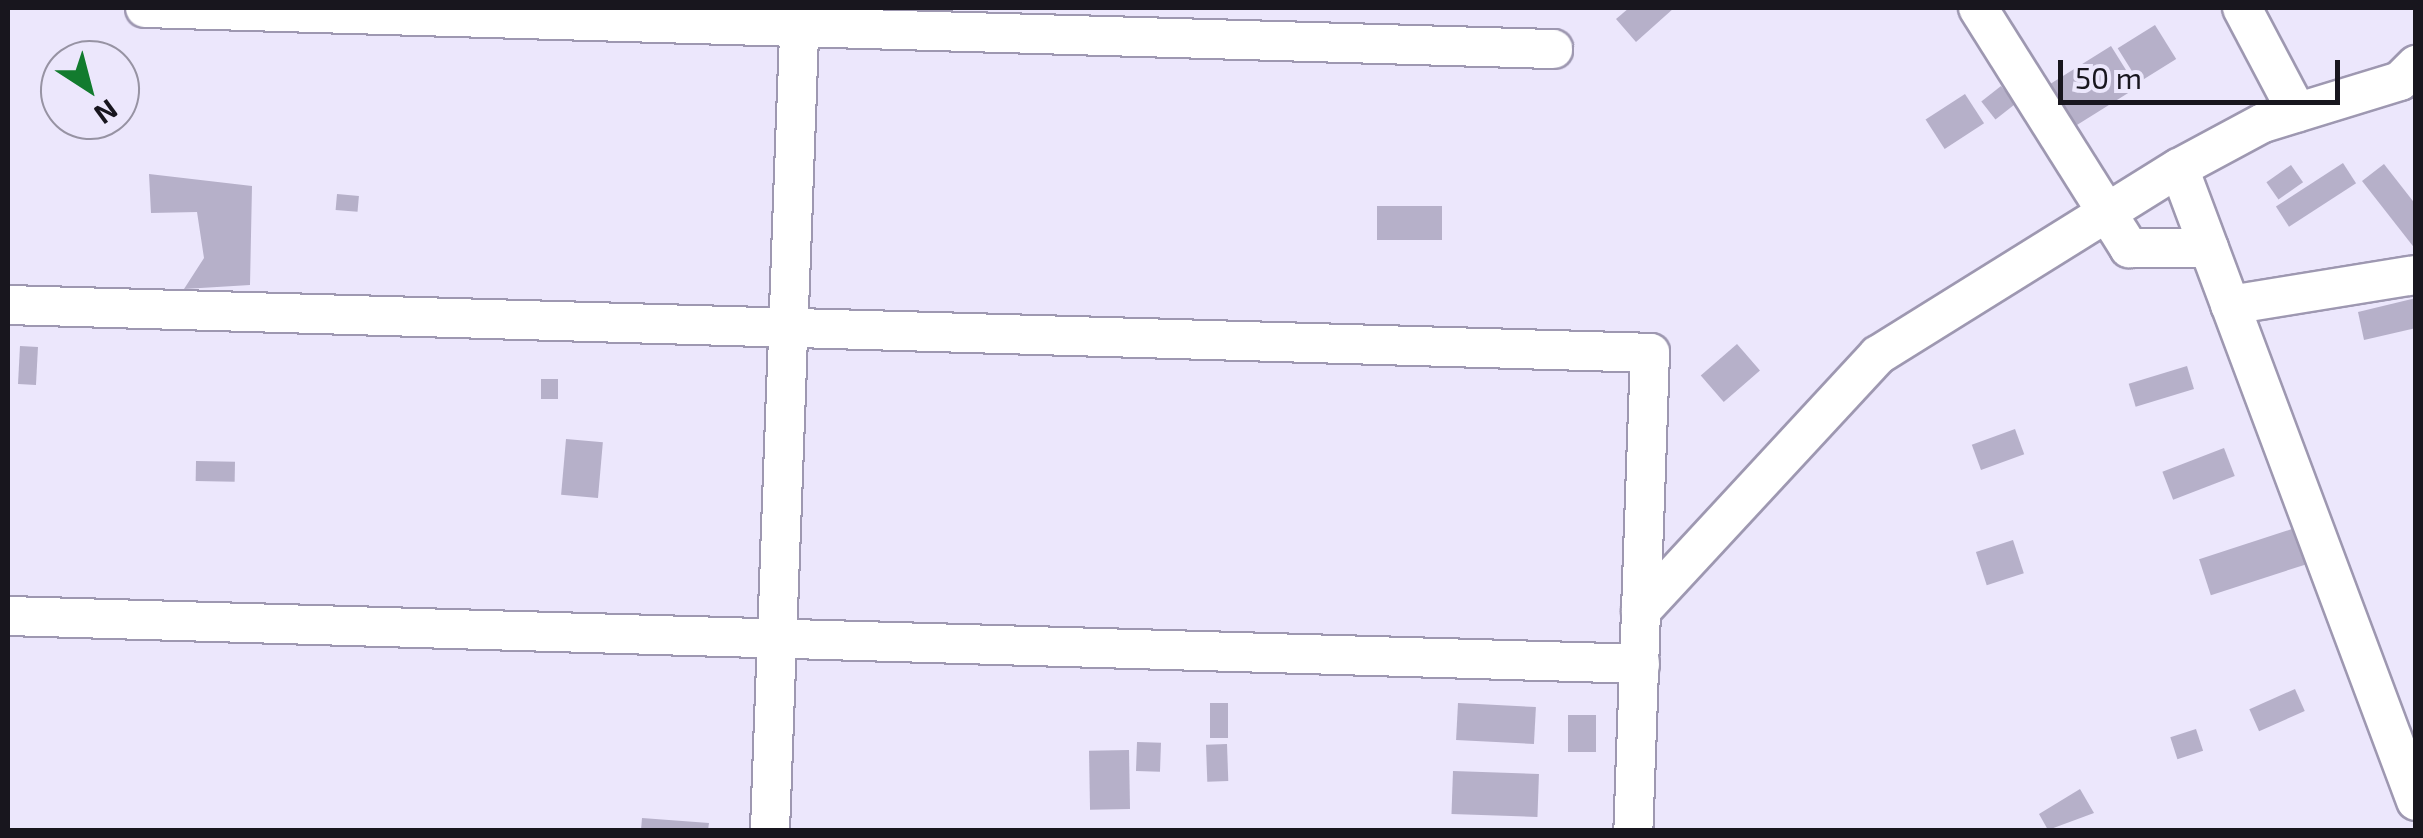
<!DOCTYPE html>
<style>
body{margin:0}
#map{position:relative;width:2423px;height:838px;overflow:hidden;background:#ece7fc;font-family:"Exo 2",sans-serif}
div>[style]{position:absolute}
.building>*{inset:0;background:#b6b0c9;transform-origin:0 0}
.roads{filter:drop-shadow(2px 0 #9e98b1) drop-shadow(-2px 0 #9e98b1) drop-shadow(0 2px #9e98b1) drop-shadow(0 -2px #9e98b1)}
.street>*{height:38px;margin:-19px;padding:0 19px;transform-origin:19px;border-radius:19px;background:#fff}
span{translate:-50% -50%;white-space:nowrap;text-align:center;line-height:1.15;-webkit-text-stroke:9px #ece7fc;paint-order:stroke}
.frame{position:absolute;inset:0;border:10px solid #18161e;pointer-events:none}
.north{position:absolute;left:40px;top:40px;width:100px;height:100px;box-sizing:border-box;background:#ece7fc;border:2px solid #9793a3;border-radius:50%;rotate:144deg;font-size:28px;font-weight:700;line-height:40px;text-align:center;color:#18161e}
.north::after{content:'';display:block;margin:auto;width:35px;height:45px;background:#127b2e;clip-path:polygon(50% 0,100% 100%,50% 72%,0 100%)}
.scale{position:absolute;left:2058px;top:60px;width:282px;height:45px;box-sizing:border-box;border:5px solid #18161e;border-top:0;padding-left:12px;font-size:30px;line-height:35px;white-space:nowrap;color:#18161e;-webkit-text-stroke:8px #ece7fc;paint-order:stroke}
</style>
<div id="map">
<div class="building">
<div style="clip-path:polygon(1629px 8px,1674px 8px,1636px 42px,1616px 19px)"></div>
<div style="left:2155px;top:25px;width:40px;height:44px;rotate:58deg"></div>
<div style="left:2111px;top:46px;width:49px;height:84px;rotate:58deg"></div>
<div style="left:2001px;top:86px;width:23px;height:25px;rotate:52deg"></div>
<div style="left:1965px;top:94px;width:35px;height:47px;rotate:57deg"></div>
<div style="left:2343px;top:163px;width:24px;height:80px;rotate:57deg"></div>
<div style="clip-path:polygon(2384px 164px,2416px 205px,2416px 250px,2362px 181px)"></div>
<div style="left:2291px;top:165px;width:21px;height:30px;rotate:55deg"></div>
<div style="clip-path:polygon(149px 174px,252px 186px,250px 285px,184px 289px,204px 258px,197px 212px,151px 213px)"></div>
<div style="left:337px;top:194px;width:22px;height:16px;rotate:5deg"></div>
<div style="left:1377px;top:206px;width:65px;height:34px"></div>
<div style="clip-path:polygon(2416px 298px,2416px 328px,2364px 340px,2358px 312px)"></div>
<div style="left:1737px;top:344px;width:35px;height:48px;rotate:49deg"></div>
<div style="left:20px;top:346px;width:18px;height:38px;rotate:3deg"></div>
<div style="left:2187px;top:366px;width:24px;height:61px;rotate:73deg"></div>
<div style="left:541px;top:379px;width:17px;height:20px"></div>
<div style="left:2015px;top:429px;width:27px;height:46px;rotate:70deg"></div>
<div style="left:566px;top:439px;width:37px;height:56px;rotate:5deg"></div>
<div style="left:2224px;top:448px;width:30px;height:66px;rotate:69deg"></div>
<div style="left:196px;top:461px;width:39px;height:20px;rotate:1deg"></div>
<div style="left:2298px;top:527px;width:38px;height:104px;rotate:72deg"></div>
<div style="left:2013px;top:540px;width:35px;height:39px;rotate:72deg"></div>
<div style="left:2295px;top:689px;width:24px;height:50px;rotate:66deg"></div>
<div style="left:1210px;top:703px;width:18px;height:35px"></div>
<div style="left:1458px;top:703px;width:78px;height:37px;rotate:3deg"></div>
<div style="left:1568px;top:715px;width:28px;height:37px"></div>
<div style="left:2196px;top:729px;width:23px;height:27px;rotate:72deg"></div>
<div style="left:1137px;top:742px;width:24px;height:29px;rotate:2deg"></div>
<div style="left:1227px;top:744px;width:37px;height:21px;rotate:88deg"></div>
<div style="left:1129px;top:750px;width:59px;height:40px;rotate:89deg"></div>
<div style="left:1453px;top:771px;width:86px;height:43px;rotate:2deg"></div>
<div style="clip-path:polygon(2080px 789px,2094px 813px,2048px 830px,2039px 814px)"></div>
<div style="clip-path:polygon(642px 818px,709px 823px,708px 830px,641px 830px)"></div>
</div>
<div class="roads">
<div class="street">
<div style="left:145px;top:8px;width:1409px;rotate:1.67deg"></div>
<div style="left:1978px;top:8px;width:284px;rotate:57.8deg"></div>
<div style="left:2129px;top:248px;width:80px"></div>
<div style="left:2242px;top:8px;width:118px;rotate:62.1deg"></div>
<div style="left:2179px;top:168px;width:676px;rotate:69.47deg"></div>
<div style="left:8px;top:305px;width:1643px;rotate:1.67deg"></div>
<div style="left:1650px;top:353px;width:477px;rotate:92deg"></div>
<div style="left:2230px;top:305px;width:188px;rotate:-9.2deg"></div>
<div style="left:1641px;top:611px;width:349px;rotate:-47.2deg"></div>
<div style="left:1878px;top:355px;width:354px;rotate:-31.9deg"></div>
<div style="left:2179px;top:168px;width:95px;rotate:-28.2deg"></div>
<div style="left:2263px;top:123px;width:143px;rotate:-17deg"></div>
<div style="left:2400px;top:81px;width:23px;rotate:-45deg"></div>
<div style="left:8px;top:616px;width:1633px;rotate:1.68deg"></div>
<div style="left:770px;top:830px;width:823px;rotate:-87.91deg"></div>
</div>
</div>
<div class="frame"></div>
<div class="north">N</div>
<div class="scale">50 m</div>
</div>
